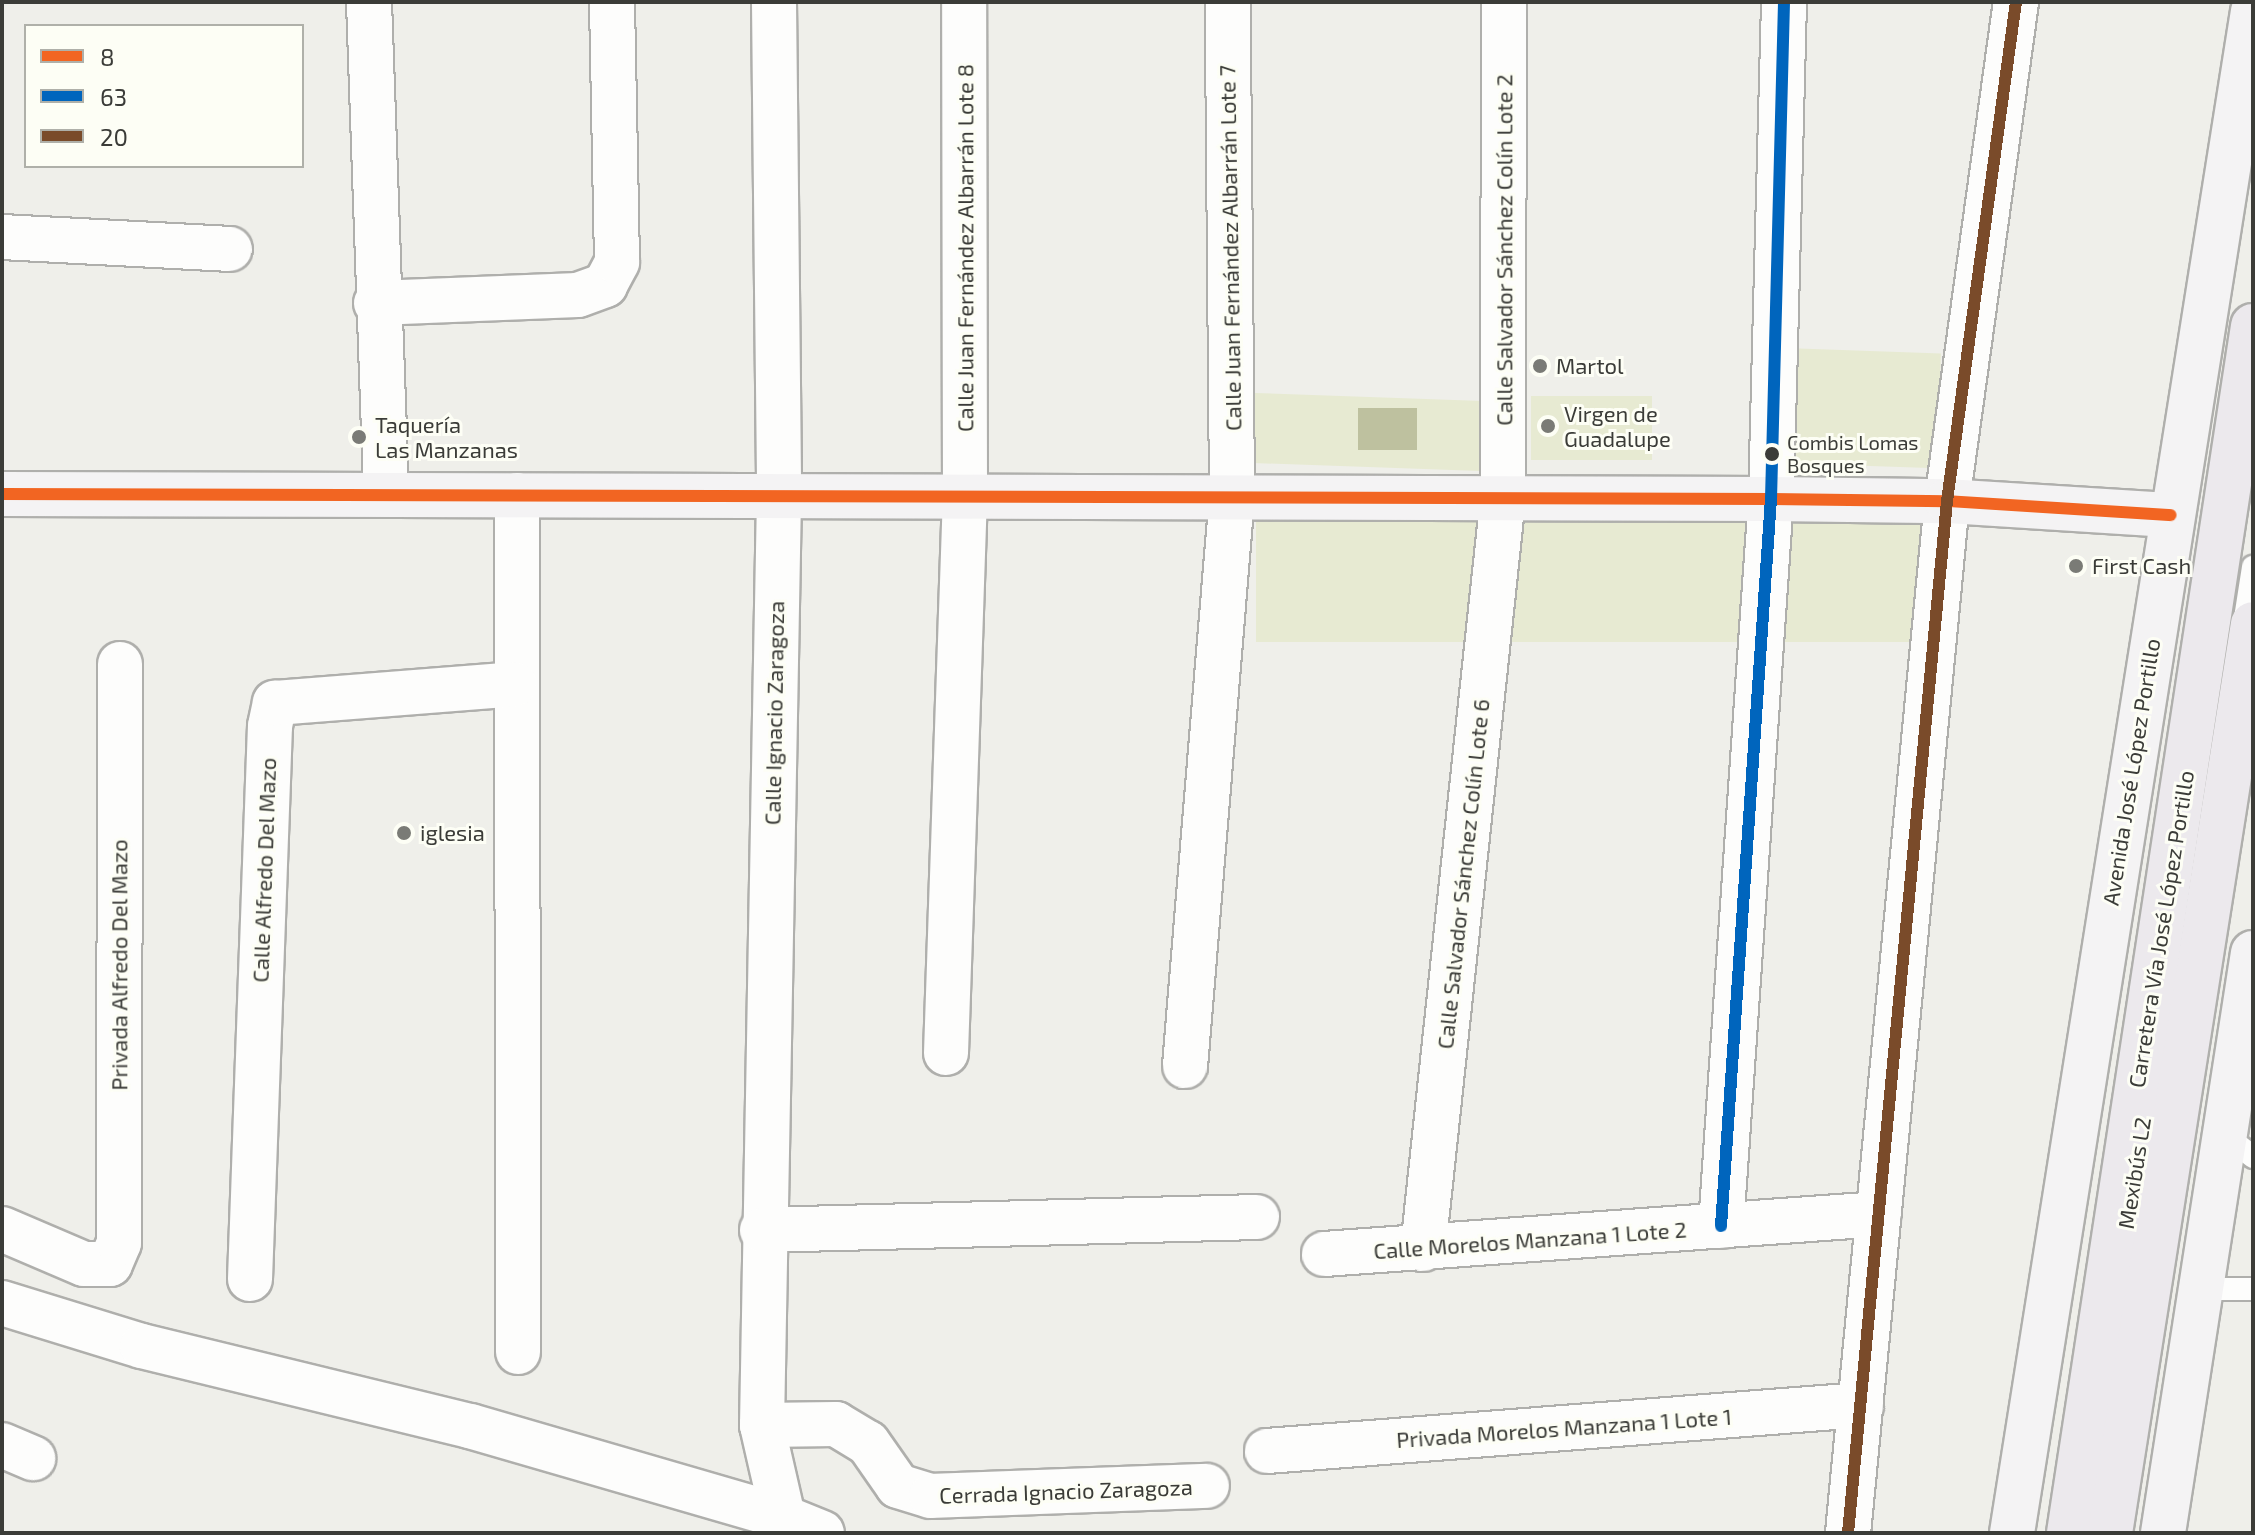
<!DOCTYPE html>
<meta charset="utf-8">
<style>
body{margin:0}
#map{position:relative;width:2255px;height:1535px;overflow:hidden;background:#efefea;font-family:"Exo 2",sans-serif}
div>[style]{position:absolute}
.green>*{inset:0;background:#e7ead2;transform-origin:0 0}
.water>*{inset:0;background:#bec19f;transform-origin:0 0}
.roads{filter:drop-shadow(2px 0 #afafac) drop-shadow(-2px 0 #afafac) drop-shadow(0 2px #afafac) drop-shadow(0 -2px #afafac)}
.lane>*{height:22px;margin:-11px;padding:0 11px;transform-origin:11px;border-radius:11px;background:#fdfdfc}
.street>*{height:44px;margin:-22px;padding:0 22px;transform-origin:22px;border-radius:22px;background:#fdfdfc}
.secondary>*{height:44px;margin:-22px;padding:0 22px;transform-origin:22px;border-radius:22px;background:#f4f3f4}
.primary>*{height:44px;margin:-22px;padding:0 22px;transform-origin:22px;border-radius:22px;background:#ece9ed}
.bus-1>*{height:12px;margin:-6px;padding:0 6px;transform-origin:6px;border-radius:6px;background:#f26522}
.bus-2>*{height:12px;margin:-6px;padding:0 6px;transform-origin:6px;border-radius:6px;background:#0065bd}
.bus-3>*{height:12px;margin:-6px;padding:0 6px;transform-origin:6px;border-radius:6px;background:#7a4b2a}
.dots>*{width:22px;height:22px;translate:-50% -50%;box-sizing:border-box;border:4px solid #fdfef5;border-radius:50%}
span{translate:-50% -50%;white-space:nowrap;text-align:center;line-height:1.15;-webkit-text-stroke:6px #fdfef5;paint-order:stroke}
.bus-label{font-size:20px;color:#3b3c38}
.left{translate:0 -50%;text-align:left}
.street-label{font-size:22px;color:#3b3c38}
.poi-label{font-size:22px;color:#3b3c38}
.frame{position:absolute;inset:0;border:4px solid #3b3c38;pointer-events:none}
.legend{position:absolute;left:24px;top:24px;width:280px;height:144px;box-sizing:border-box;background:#fdfef5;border:2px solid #afb0a9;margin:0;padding:10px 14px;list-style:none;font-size:24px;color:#3b3c38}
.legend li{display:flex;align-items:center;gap:16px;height:40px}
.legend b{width:40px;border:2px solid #afb0a9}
</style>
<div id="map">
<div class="green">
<div style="left:1785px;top:348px;width:156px;height:115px;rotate:2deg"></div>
<div style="left:1255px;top:393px;width:242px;height:70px;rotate:2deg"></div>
<div style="left:1531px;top:396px;width:121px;height:64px"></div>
<div style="left:1256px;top:519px;width:664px;height:123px"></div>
</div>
<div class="water">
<div style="left:1358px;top:408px;width:59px;height:42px"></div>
</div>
<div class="roads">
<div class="lane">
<div style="left:2243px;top:631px;width:65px;rotate:-81.1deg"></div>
<div style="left:2225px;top:1135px;width:36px;rotate:38deg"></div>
<div style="left:2200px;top:1289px;width:53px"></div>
</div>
<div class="street">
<div style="left:369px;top:2px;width:491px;rotate:88deg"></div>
<div style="left:774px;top:2px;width:495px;rotate:89.4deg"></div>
<div style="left:779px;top:497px;width:928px;rotate:91.05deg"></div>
<div style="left:762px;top:1425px;width:94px;rotate:77.1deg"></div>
<div style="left:783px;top:1517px;width:42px;rotate:22.3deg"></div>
<div style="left:2px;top:237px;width:228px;rotate:3deg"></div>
<div style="left:376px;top:303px;width:202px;rotate:-2.3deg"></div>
<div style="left:578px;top:295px;width:29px;rotate:-20deg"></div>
<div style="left:605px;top:285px;width:26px;rotate:-62deg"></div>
<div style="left:617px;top:262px;width:260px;rotate:-91.1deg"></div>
<div style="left:517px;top:495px;width:857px;rotate:89.93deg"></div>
<div style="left:946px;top:1053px;width:559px;rotate:-88.05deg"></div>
<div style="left:965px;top:494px;width:492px;rotate:-90.1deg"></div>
<div style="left:1185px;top:1066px;width:573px;rotate:-85.29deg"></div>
<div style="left:1232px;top:495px;width:493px;rotate:-90.5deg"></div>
<div style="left:1721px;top:1226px;width:729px;rotate:-86.07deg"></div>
<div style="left:1771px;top:499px;width:497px;rotate:-88.5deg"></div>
<div style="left:2px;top:1229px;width:89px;rotate:23.1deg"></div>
<div style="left:84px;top:1264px;width:26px"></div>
<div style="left:110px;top:1264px;width:23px;rotate:-67deg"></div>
<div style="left:119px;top:1243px;width:579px;rotate:-89.9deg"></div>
<div style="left:762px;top:1230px;width:495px;rotate:-1.5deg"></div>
<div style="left:1423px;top:1249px;width:755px;rotate:-83.92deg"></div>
<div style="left:1503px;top:498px;width:496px;rotate:-89.9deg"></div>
<div style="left:1324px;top:1254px;width:556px;rotate:-4.12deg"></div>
<div style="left:250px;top:1279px;width:553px;rotate:-87.93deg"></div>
<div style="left:270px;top:726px;width:24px;rotate:-78deg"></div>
<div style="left:275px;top:703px;width:240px;rotate:-4.5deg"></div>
<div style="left:2px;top:1303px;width:146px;rotate:17.1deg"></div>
<div style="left:142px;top:1346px;width:338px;rotate:13.7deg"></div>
<div style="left:470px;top:1426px;width:326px;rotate:16.2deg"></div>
<div style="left:762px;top:1425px;width:74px;rotate:-0.8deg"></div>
<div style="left:836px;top:1424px;width:37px;rotate:31deg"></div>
<div style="left:868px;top:1443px;width:52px;rotate:55.1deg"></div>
<div style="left:898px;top:1486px;width:34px;rotate:17deg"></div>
<div style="left:931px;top:1496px;width:276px;rotate:-2.1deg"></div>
<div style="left:2px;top:1445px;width:34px;rotate:23deg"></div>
<div style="left:1267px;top:1451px;width:596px;rotate:-4.43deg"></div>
<div style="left:1848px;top:1533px;width:1037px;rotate:-84.52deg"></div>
<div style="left:1947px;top:501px;width:504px;rotate:-82.13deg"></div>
</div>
<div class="secondary">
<div style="left:2px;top:494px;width:1769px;rotate:0.16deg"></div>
<div style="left:1771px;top:499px;width:176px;rotate:0.7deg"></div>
<div style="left:1947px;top:501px;width:224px;rotate:3.6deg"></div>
<div style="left:2012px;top:1533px;width:1541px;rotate:-81deg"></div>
<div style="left:2163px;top:1533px;width:587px;rotate:-81.18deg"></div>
</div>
<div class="primary">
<div style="left:2069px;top:1533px;width:1221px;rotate:-81.33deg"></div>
<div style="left:2110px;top:1533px;width:920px;rotate:-81.06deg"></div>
</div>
</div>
<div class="bus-1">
<div style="left:2px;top:494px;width:1769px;rotate:0.16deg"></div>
<div style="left:1771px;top:499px;width:176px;rotate:0.7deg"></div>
<div style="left:1947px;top:501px;width:224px;rotate:3.6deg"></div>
</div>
<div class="bus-2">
<div style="left:1721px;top:1226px;width:729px;rotate:-86.07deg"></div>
<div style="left:1771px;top:499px;width:497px;rotate:-88.5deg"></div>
</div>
<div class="bus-3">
<div style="left:1848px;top:1533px;width:1037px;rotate:-84.52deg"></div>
<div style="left:1947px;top:501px;width:504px;rotate:-82.13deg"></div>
</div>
<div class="dots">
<div style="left:1540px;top:366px;background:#7a7b76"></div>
<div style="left:1548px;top:426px;background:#7a7b76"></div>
<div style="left:359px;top:437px;background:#7a7b76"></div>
<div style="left:1772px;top:454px;background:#3b3c38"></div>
<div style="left:2076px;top:566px;background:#7a7b76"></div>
<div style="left:404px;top:833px;background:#7a7b76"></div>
</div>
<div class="bus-label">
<span class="left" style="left:1787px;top:454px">Combis Lomas<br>Bosques</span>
</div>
<div class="street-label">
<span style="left:965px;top:248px;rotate:-90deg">Calle Juan Fernández Albarrán Lote 8</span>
<span style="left:1230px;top:248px;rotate:-91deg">Calle Juan Fernández Albarrán Lote 7</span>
<span style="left:1504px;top:250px;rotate:-90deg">Calle Salvador Sánchez Colín Lote 2</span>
<span style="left:774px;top:713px;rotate:-89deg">Calle Ignacio Zaragoza</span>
<span style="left:2131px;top:772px;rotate:-81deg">Avenida José López Portillo</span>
<span style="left:264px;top:870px;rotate:-88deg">Calle Alfredo Del Mazo</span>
<span style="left:1463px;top:874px;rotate:-84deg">Calle Salvador Sánchez Colín Lote 6</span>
<span style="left:2161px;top:929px;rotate:-81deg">Carretera Vía José López Portillo</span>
<span style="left:119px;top:965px;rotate:-90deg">Privada Alfredo Del Mazo</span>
<span style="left:2134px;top:1173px;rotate:-81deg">Mexibús L2</span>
<span style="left:1530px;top:1240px;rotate:-4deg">Calle Morelos Manzana 1 Lote 2</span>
<span style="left:1564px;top:1428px;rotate:-4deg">Privada Morelos Manzana 1 Lote 1</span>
<span style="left:1066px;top:1491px;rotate:-2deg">Cerrada Ignacio Zaragoza</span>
</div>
<div class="poi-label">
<span class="left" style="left:1556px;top:366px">Martol</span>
<span class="left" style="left:1564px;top:426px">Virgen de<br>Guadalupe</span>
<span class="left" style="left:375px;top:437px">Taquería<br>Las Manzanas</span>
<span class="left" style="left:2092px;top:566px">First Cash</span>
<span class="left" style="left:420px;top:833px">iglesia</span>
</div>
<div class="frame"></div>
<ul class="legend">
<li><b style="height:10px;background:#f26522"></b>8</li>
<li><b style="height:10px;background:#0065bd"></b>63</li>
<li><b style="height:10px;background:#7a4b2a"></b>20</li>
</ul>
</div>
